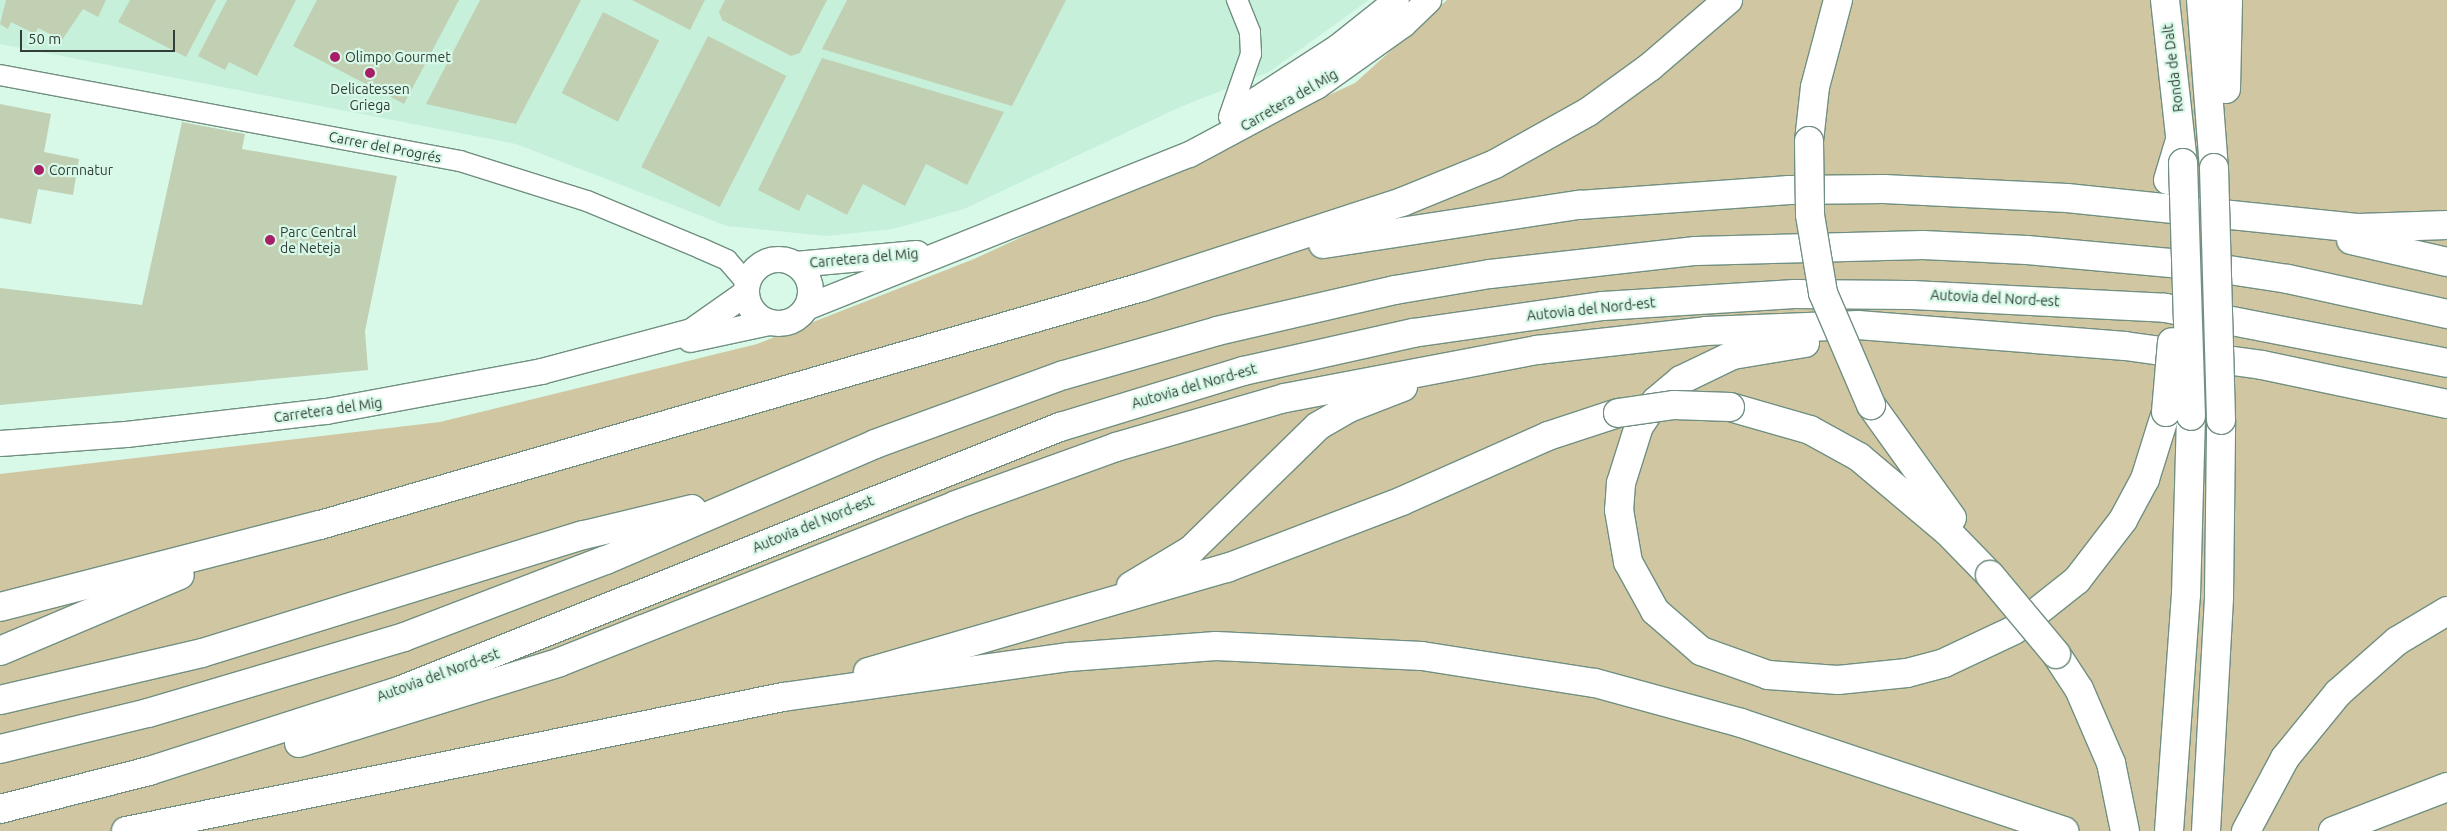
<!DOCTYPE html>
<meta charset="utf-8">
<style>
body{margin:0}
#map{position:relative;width:2447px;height:831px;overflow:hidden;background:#d8f9e8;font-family:Ubuntu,sans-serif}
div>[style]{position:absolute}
.built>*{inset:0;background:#c7f0db}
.green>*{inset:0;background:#d0c7a2}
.building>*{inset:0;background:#c1cfb3;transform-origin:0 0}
.roads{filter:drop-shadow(1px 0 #718f80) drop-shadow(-1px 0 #718f80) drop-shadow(0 1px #718f80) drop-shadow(0 -1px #718f80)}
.minor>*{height:20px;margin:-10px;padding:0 10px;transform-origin:10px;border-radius:10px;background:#fff}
.tertiary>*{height:25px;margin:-12.5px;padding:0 12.5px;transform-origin:12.5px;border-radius:12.5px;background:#fff}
.tertiary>.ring{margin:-12.5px;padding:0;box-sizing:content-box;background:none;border:25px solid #fff;border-radius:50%}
.motorway>*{height:28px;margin:-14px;padding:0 14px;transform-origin:14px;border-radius:14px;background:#fff}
.bridges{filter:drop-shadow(1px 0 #718f80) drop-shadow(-1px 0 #718f80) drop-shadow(0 1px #718f80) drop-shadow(0 -1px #718f80)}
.motorway-bridge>*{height:28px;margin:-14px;padding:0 14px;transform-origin:14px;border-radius:14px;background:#fff}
.dots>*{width:14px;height:14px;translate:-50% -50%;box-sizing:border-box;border:2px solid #d8f9e8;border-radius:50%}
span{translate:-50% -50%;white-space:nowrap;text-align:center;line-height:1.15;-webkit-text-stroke:4.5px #d8f9e8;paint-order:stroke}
.poi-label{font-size:14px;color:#323f38}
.left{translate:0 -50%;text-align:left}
.street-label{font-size:14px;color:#323f38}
.scale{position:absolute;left:20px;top:30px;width:155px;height:22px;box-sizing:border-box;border:2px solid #323f38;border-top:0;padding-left:6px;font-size:15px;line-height:18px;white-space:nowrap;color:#323f38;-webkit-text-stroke:4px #d8f9e8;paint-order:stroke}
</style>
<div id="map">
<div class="built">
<div style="clip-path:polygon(0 0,1369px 0,1269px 72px,1180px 107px,964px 209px,893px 229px,826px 236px,727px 226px,516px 144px,0 44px)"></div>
</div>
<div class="green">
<div style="clip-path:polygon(1447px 0,2447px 0,2447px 831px,0 831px,0 474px,440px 422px,757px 344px,974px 259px,1355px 83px)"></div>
</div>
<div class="building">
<div style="clip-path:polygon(6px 0,106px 0,98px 17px,83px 9px,62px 40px,38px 28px,35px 34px,11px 22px,8px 29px,0 24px)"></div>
<div style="clip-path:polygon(130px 0,216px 0,186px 57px,118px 22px)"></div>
<div style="clip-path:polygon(227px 0,296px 0,257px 76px,229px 62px,225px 70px,198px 56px)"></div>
<div style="clip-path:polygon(317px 0,459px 0,404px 104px,293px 46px)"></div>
<div style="clip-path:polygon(480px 0,581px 0,516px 124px,426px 104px)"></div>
<div style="clip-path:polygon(632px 0,705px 0,690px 30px)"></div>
<div style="clip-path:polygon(725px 0,827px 0,800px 53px,791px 56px,722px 20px,719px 12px)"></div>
<div style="clip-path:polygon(847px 0,1066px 0,1012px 106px,822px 49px)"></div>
<div style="left:603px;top:12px;width:63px;height:91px;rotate:27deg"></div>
<div style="left:708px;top:36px;width:88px;height:147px;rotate:27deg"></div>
<div style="clip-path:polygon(822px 58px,1004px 112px,967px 185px,926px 164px,905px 206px,863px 184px,847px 215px,807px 194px,799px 211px,758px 190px)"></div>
<div style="clip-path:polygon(0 104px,51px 114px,44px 152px,79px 159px,73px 195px,38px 189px,31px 224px,0 218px)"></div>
<div style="clip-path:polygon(182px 122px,245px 134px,242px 149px,397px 176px,365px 331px,368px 370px,0 405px,0 288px,142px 305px)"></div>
</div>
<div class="roads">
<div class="minor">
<div style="left:0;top:75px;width:468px;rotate:10.6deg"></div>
<div style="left:460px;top:161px;width:133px;rotate:17.5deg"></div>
<div style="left:587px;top:201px;width:122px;rotate:22.6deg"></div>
<div style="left:700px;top:248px;width:30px;rotate:24deg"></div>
<div style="left:727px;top:260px;width:29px;rotate:49deg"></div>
<div style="left:1229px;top:117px;width:67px;rotate:-70.8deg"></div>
<div style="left:1251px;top:54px;width:22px;rotate:-93deg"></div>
<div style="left:1250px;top:32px;width:35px;rotate:-112deg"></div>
</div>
<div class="tertiary">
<div style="left:1232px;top:115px;width:125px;rotate:-32.9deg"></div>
<div style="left:1337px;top:47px;width:75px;rotate:-38.5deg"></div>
<div class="ring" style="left:746px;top:259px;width:39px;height:39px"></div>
<div style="left:795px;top:264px;width:122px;rotate:-5.2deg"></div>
<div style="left:806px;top:307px;width:412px;rotate:-21.8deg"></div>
<div style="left:1189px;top:154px;width:144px;rotate:-28.2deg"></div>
<div style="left:1316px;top:86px;width:107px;rotate:-35.5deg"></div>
<div style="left:1403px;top:24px;width:35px;rotate:-44deg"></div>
<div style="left:690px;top:339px;width:81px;rotate:-12.1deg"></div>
<div style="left:0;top:443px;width:126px;rotate:-4.1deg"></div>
<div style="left:126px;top:434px;width:201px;rotate:-6.6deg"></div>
<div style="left:326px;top:411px;width:219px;rotate:-10.5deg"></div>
<div style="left:541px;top:371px;width:155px;rotate:-14.9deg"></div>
<div style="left:691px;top:331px;width:66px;rotate:-35.1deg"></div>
</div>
<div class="motorway">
<div style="left:2165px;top:0;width:164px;rotate:83.7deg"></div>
<div style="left:2201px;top:0;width:169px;rotate:85.6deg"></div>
<div style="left:2226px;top:89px;width:89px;rotate:-88.7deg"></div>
<div style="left:1809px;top:141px;width:54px;rotate:-83.7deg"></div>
<div style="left:1815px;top:87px;width:90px;rotate:-75.2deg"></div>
<div style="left:2168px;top:180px;width:42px;rotate:-73.3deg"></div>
<div style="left:2351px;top:240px;width:98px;rotate:12.9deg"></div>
<div style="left:1323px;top:244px;width:259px;rotate:-8.7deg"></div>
<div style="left:1579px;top:205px;width:211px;rotate:-4.1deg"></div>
<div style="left:1789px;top:190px;width:95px;rotate:-0.6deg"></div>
<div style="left:1884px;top:189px;width:183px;rotate:2.8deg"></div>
<div style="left:2067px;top:198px;width:294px;rotate:5.9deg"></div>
<div style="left:2359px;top:228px;width:88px;rotate:-2deg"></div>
<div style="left:1805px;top:343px;width:73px;rotate:170.5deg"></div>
<div style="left:1733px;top:355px;width:58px;rotate:154.3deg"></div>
<div style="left:1681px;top:380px;width:33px;rotate:140deg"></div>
<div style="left:1656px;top:401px;width:30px;rotate:124deg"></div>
<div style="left:1639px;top:426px;width:60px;rotate:107.5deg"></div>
<div style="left:1621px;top:483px;width:27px;rotate:94deg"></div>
<div style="left:1619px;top:510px;width:53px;rotate:80.2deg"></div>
<div style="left:1628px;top:562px;width:56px;rotate:61.1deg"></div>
<div style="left:1655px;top:611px;width:61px;rotate:41deg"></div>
<div style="left:1701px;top:651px;width:71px;rotate:19.7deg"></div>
<div style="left:1768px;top:675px;width:70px;rotate:4.1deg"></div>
<div style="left:1838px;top:680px;width:69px;rotate:-5.8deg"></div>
<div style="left:1907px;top:673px;width:38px;rotate:-15deg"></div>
<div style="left:1944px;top:663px;width:77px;rotate:-25.2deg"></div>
<div style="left:2014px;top:630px;width:80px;rotate:-38.4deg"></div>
<div style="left:2077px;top:580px;width:76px;rotate:-52.5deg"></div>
<div style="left:2123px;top:520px;width:47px;rotate:-61.8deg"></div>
<div style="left:2145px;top:479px;width:70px;rotate:-72.6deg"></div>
<div style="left:1871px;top:405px;width:139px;rotate:54.4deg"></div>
<div style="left:1730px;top:407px;width:83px;rotate:16deg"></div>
<div style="left:1810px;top:430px;width:56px;rotate:28.9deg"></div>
<div style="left:1859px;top:457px;width:116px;rotate:40.1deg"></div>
<div style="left:1948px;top:532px;width:60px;rotate:45.7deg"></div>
<div style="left:1131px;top:586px;width:70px;rotate:-31deg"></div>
<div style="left:1191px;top:550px;width:177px;rotate:-44.3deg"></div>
<div style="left:1318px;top:426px;width:36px;rotate:-30deg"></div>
<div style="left:1349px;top:408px;width:58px;rotate:-21.3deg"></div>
<div style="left:0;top:607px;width:330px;rotate:-14.4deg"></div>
<div style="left:320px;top:525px;width:856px;rotate:-16.15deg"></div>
<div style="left:1142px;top:287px;width:274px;rotate:-18.1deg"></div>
<div style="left:1402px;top:202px;width:100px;rotate:-22.2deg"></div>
<div style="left:1495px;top:164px;width:107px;rotate:-29.2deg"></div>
<div style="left:1588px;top:112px;width:77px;rotate:-36deg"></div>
<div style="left:1650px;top:67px;width:103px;rotate:-40.7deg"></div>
<div style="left:0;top:651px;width:195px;rotate:-22.9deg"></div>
<div style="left:2056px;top:654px;width:42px;rotate:56.7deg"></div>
<div style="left:2079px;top:689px;width:81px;rotate:66.6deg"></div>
<div style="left:2111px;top:763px;width:69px;rotate:78.4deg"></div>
<div style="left:868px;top:672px;width:374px;rotate:-16.2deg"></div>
<div style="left:1227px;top:568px;width:187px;rotate:-20.9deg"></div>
<div style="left:1402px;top:501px;width:160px;rotate:-24deg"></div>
<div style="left:1548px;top:436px;width:74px;rotate:-18.2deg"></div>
<div style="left:0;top:700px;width:207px;rotate:-13.1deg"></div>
<div style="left:202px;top:653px;width:400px;rotate:-17.2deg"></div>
<div style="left:584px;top:535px;width:111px;rotate:-13.5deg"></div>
<div style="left:299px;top:743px;width:273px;rotate:-17.2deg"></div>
<div style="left:560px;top:662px;width:426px;rotate:-21.6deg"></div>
<div style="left:956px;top:505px;width:170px;rotate:-19.9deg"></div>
<div style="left:1116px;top:447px;width:176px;rotate:-16.2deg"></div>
<div style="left:1285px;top:398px;width:257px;rotate:-10.8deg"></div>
<div style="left:1537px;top:350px;width:170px;rotate:-6.4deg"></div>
<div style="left:1706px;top:331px;width:152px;rotate:-2.3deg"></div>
<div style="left:1858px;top:325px;width:268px;rotate:4.5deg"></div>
<div style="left:2125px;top:346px;width:138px;rotate:7.9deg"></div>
<div style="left:2262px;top:365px;width:189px;rotate:11.9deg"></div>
<div style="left:0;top:749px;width:152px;rotate:-13.7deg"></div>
<div style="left:148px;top:713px;width:267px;rotate:-16.5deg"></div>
<div style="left:404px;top:637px;width:216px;rotate:-20.9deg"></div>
<div style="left:606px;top:560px;width:293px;rotate:-23.3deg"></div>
<div style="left:875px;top:444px;width:201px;rotate:-20.1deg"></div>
<div style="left:1064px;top:375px;width:159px;rotate:-16deg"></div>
<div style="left:1217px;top:331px;width:183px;rotate:-13deg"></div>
<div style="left:1395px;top:290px;width:96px;rotate:-9.6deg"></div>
<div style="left:1490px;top:274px;width:207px;rotate:-6.4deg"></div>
<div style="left:1696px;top:251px;width:227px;rotate:-1.5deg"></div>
<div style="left:1923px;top:245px;width:104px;rotate:2.8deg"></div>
<div style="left:2027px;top:250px;width:177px;rotate:5.2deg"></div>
<div style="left:2203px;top:266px;width:86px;rotate:8.7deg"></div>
<div style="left:2288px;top:279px;width:163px;rotate:12.4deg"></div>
<div style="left:0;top:809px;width:154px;rotate:-14.3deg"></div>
<div style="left:149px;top:771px;width:265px;rotate:-17.8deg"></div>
<div style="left:401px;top:690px;width:710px;rotate:-21.76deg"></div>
<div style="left:1060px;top:427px;width:191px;rotate:-17deg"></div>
<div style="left:1243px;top:371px;width:174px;rotate:-12.6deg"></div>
<div style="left:1413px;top:333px;width:192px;rotate:-8.1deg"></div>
<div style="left:1603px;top:306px;width:192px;rotate:-3.6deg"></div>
<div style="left:1795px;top:294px;width:117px;rotate:0.5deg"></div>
<div style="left:1912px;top:295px;width:253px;rotate:2.9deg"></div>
<div style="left:2165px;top:308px;width:287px;rotate:11deg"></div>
<div style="left:126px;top:831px;width:671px;rotate:-11.53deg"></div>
<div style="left:783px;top:697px;width:289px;rotate:-8deg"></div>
<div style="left:1069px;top:657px;width:147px;rotate:-4.3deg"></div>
<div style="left:1216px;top:646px;width:206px;rotate:2.8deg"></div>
<div style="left:1422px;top:656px;width:175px;rotate:8.9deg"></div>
<div style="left:1595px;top:683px;width:151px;rotate:15.3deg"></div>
<div style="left:1741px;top:723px;width:341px;rotate:18.5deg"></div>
<div style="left:2169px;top:831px;width:237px;rotate:-85.9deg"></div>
<div style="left:2186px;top:595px;width:179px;rotate:-88.4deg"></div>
<div style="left:2206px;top:831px;width:235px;rotate:-86.8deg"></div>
<div style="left:2219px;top:596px;width:176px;rotate:-89.3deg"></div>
<div style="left:2246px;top:831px;width:83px;rotate:-61.9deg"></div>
<div style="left:2285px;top:758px;width:84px;rotate:-50.8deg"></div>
<div style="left:2338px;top:693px;width:79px;rotate:-41.4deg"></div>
<div style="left:2397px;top:641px;width:58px;rotate:-31deg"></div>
<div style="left:2333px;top:831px;width:122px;rotate:-21.1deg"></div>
</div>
</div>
<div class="bridges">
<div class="motorway-bridge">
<div style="left:1809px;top:141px;width:74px;rotate:89.2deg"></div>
<div style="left:1810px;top:215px;width:79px;rotate:80.5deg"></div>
<div style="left:1823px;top:293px;width:122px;rotate:66.8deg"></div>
<div style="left:2183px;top:163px;width:253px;rotate:88.2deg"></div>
<div style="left:2214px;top:168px;width:252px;rotate:88.4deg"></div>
<div style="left:2166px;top:412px;width:70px;rotate:-85.1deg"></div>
<div style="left:1618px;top:413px;width:57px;rotate:-8.1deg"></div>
<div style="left:1674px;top:405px;width:56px;rotate:2deg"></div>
<div style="left:1990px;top:575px;width:103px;rotate:50.1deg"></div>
</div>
</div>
<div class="dots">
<div style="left:335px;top:57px;background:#a71f66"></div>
<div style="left:370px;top:73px;background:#a71f66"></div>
<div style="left:39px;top:170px;background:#a71f66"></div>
<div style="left:270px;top:240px;background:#a71f66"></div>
</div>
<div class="poi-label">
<span class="left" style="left:345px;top:57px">Olimpo Gourmet</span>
<span style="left:370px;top:97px">Delicatessen<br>Griega</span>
<span class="left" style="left:49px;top:170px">Cornnatur</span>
<span class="left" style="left:280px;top:240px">Parc Central<br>de Neteja</span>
</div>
<div class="street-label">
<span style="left:2173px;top:68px;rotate:-97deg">Ronda de Dalt</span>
<span style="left:1289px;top:100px;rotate:-30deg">Carretera del Mig</span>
<span style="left:385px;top:147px;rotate:11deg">Carrer del Progrés</span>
<span style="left:864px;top:258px;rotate:-5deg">Carretera del Mig</span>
<span style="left:1995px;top:298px;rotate:3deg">Autovia del Nord-est</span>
<span style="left:1591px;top:309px;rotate:-6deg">Autovia del Nord-est</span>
<span style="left:1194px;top:386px;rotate:-16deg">Autovia del Nord-est</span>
<span style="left:328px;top:410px;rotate:-8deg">Carretera del Mig</span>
<span style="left:813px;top:524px;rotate:-22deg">Autovia del Nord-est</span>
<span style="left:438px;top:675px;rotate:-20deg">Autovia del Nord-est</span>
</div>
<div class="scale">50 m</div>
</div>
